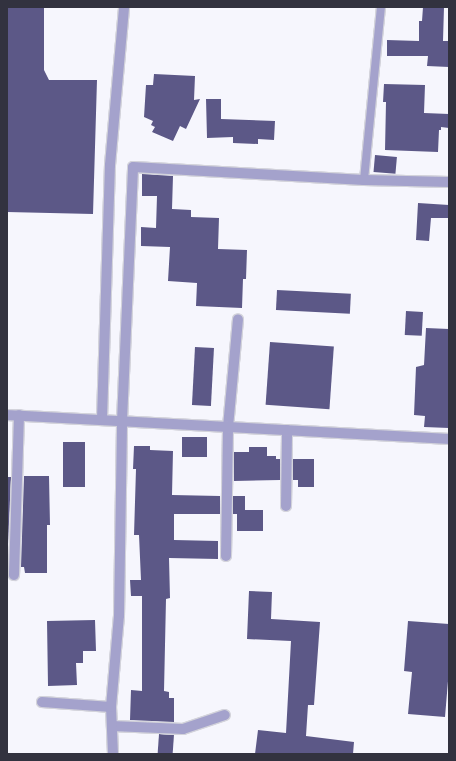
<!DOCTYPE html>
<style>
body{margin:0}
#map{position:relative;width:456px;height:761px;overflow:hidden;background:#f6f6fd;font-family:"Work Sans",sans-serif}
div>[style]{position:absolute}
.building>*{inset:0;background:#5c5887;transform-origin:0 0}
.roads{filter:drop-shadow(1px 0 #d3d3db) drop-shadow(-1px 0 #d3d3db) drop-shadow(0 1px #d3d3db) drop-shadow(0 -1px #d3d3db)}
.service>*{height:8px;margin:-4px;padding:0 4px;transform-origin:4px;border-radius:4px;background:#a4a2cc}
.minor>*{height:10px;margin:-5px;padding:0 5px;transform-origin:5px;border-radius:5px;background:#a4a2cc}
.tertiary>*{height:10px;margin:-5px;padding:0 5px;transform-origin:5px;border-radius:5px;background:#a4a2cc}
span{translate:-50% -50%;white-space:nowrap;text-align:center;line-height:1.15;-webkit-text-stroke:4px #f6f6fd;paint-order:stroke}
.frame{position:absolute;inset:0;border:8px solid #32323f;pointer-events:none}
</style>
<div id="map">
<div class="building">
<div style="clip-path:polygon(7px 7px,44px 7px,44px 70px,49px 80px,97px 80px,93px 214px,7px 212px)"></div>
<div style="clip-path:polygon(423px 7px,444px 7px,443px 41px,449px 41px,449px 67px,427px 66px,428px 56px,387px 56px,387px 40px,419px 41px,419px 21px,422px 21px)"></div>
<div style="clip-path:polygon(154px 74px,195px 76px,194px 100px,200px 99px,186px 129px,180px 126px,173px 141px,152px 132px,155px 127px,151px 125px,153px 121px,144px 117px,146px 85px,153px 85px)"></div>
<div style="clip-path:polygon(384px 84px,425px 85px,424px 113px,449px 114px,449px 128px,441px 127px,441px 130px,439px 130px,438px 152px,385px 150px,386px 102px,383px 102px)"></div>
<div style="clip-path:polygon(206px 99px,221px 99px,221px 119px,275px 121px,274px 140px,258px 139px,258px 144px,233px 143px,233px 137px,207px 138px)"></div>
<div style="left:375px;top:155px;width:22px;height:17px;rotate:5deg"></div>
<div style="clip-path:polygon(142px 174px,173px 176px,172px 209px,191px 210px,191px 217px,219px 218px,218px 249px,247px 250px,246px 279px,243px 279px,242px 308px,196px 306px,197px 283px,168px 281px,170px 247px,141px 246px,141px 227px,156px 228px,157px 196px,142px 196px)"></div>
<div style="clip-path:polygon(418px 203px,449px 205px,449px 218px,431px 218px,429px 241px,416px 240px)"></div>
<div style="left:277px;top:290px;width:74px;height:20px;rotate:3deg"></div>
<div style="left:406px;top:311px;width:17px;height:24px;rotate:3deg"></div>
<div style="clip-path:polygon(426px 328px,449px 329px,449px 428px,424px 427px,425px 416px,414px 415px,416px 367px,424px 365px)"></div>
<div style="left:270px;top:342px;width:64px;height:63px;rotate:4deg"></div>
<div style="left:195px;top:347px;width:19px;height:58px;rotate:3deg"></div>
<div style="left:182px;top:437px;width:25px;height:20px"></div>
<div style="left:63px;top:442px;width:22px;height:45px"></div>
<div style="clip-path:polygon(134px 446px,150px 446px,150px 450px,173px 451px,172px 495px,220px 496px,220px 514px,174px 514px,174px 540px,218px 541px,218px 559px,169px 558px,170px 598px,166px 599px,164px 691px,169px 692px,169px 698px,174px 698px,174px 722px,130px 720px,131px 690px,142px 691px,142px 596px,131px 596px,130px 580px,141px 580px,139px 535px,134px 535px,136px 469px,133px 469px)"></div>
<div style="clip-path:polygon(249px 447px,267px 447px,267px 456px,276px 456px,276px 459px,280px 459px,280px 480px,234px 481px,234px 452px,249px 452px)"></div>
<div style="clip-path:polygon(293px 459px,314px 459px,314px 487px,298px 487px,298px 480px,293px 480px)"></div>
<div style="clip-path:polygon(24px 476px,49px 476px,50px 525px,47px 525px,47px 573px,25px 573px,24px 567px,21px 567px)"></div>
<div style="clip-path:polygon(7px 477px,11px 477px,7px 567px)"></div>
<div style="clip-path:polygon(233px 496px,245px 496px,245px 510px,263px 510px,263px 531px,237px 531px,237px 514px,233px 514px)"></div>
<div style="clip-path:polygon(249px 591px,272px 592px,271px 619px,320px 622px,314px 705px,308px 705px,306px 736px,354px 742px,353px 754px,255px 754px,258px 730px,286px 733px,291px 641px,247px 639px)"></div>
<div style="clip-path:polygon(95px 620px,96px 651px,83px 651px,83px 663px,76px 663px,77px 685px,48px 686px,47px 621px)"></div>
<div style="clip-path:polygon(408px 621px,449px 624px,449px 669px,445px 717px,408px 714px,412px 672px,404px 671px)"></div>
<div style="left:159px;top:734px;width:15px;height:20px;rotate:4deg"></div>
</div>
<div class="roads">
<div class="service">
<div style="left:364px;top:180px;width:174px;rotate:-84.4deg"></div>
</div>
<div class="minor">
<div style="left:102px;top:419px;width:254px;rotate:-88.2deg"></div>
<div style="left:110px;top:165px;width:159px;rotate:-84.9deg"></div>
<div style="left:286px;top:506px;width:76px;rotate:-89.2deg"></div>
<div style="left:226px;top:556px;width:129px;rotate:-89.1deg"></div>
<div style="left:228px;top:427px;width:108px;rotate:-84.7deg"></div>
<div style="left:14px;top:575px;width:160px;rotate:-88.2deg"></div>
<div style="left:42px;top:702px;width:69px;rotate:4.1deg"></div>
<div style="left:112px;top:726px;width:71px;rotate:2.4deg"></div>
<div style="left:183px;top:729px;width:44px;rotate:-18.4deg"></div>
<div style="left:113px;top:754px;width:47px;rotate:-92.4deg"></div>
<div style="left:111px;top:707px;width:91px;rotate:-85deg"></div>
<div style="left:119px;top:616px;width:195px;rotate:-89.1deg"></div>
<div style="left:122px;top:421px;width:254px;rotate:-87.5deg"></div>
<div style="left:133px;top:167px;width:231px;rotate:3.2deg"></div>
<div style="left:364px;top:180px;width:85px;rotate:1.3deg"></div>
</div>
<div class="tertiary">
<div style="left:7px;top:415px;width:443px;rotate:3.1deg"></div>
</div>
</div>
<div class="frame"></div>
</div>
